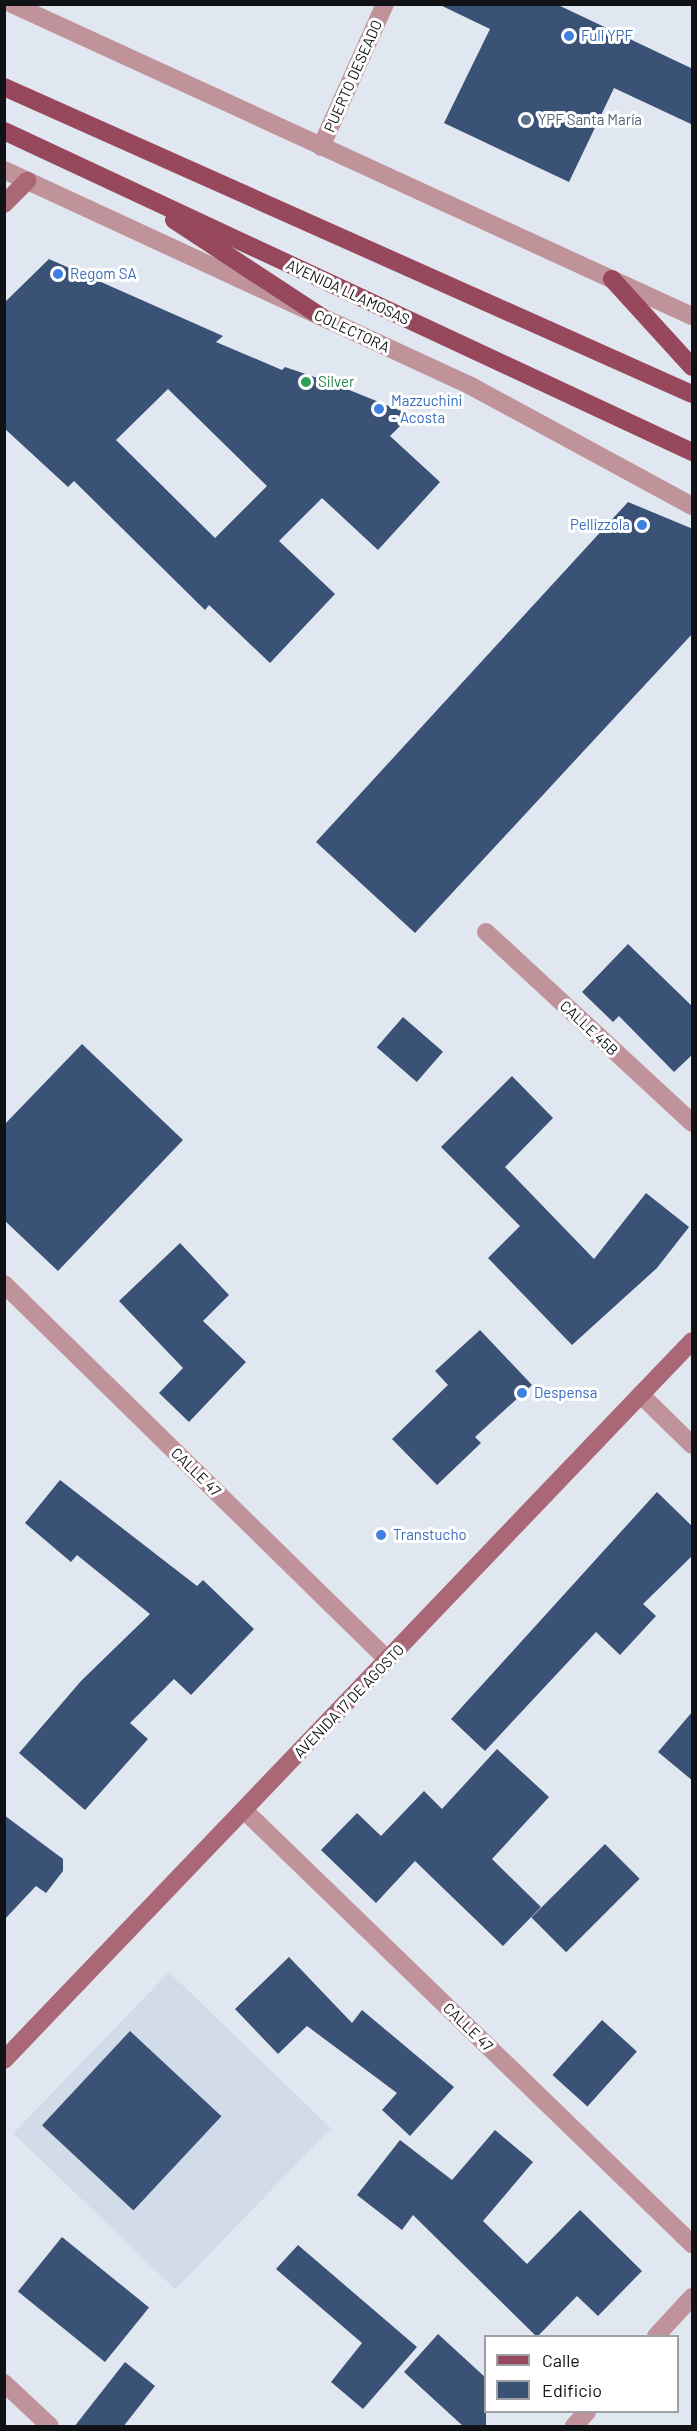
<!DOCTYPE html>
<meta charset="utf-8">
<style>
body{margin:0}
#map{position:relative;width:697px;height:2431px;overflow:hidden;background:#e1e7f0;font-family:Barlow,sans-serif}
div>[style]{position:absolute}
.built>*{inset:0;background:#d1dbea;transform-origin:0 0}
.building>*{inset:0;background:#3b5277;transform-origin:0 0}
.minor>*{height:18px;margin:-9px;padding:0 9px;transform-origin:9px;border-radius:9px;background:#c0929a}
.secondary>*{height:18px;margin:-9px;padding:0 9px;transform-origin:9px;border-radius:9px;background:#aa6876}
.primary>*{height:18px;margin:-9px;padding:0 9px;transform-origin:9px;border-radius:9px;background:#98485c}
.dots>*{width:16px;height:16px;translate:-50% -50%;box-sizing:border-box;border:3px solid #fff;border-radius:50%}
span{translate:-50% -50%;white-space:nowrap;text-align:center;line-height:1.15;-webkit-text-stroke:6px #fff;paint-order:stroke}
.shop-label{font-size:15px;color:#366cbe}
.left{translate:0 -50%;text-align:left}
.right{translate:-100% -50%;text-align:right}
.street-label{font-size:15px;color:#101215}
.service-label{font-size:15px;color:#4e5e75}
.leisure-label{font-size:15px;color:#27864d}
.frame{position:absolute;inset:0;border:6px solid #101215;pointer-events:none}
.legend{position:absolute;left:484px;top:2335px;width:195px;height:78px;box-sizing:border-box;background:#fff;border:2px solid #9fa0a1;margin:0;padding:8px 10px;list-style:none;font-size:18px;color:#101215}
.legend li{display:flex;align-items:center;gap:12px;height:30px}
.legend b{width:30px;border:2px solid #9fa0a1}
</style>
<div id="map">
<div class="built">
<div style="left:169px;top:1972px;width:225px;height:224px;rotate:44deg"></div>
</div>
<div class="building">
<div style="clip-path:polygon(438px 4px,556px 4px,693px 69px,693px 125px,614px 88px,569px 182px,444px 123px,490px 29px)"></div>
<div style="clip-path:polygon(evenodd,49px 259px,223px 336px,216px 342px,282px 370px,285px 367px,332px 383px,411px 415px,390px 436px,440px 482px,378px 550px,322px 498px,279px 541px,335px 594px,270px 663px,209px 605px,205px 610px,74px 481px,68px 487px,4px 428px,4px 303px,49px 259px,168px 389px,267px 486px,215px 538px,116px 440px,168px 389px)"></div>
<div style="clip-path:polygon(628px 502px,693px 529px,693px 633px,415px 933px,316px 842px)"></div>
<div style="clip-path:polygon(628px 944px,693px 1007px,693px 1054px,674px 1072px,619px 1016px,613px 1022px,582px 992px)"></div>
<div style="left:403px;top:1017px;width:53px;height:40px;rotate:41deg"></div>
<div style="clip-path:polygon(82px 1044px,183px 1140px,58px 1271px,4px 1220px,4px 1125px)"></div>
<div style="clip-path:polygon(512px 1076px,553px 1118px,505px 1167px,594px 1259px,646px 1193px,689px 1227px,657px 1268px,572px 1345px,488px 1258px,520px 1226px,441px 1147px)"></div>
<div style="clip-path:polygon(180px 1243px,229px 1295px,203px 1321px,246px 1362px,189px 1422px,159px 1393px,183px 1368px,119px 1301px)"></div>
<div style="clip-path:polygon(480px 1330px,532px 1385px,475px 1437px,481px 1443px,437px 1485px,392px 1439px,448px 1385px,435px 1371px)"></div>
<div style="clip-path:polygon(60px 1480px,197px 1586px,203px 1580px,254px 1629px,191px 1695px,174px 1679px,130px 1723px,148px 1739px,85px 1810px,19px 1753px,81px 1681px,150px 1614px,77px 1555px,71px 1562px,25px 1523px)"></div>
<div style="clip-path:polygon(657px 1492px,693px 1527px,693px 1555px,643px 1604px,656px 1616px,620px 1655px,596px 1632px,485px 1751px,451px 1719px)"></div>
<div style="clip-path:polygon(693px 1711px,693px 1781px,658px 1752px)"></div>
<div style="clip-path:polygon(497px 1749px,549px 1797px,492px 1859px,541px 1907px,503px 1946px,415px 1861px,376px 1903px,321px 1850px,357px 1813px,381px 1836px,424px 1791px,442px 1809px)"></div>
<div style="clip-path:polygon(4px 1815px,63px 1859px,63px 1871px,46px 1893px,36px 1886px,4px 1920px)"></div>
<div style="left:605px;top:1844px;width:49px;height:104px;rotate:45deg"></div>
<div style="clip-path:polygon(289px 1957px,352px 2023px,362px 2010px,454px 2087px,410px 2136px,382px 2110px,397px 2093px,307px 2026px,278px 2054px,235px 2009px)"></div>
<div style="left:602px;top:2020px;width:47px;height:74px;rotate:42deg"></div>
<div style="left:130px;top:2031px;width:125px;height:129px;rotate:43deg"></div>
<div style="clip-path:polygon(495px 2130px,533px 2162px,483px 2221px,527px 2264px,580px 2210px,642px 2271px,598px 2316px,577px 2296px,537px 2337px,413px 2215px,402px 2230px,357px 2195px,400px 2140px,452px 2180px)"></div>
<div style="left:62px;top:2237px;width:112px;height:70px;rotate:39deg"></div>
<div style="clip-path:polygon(298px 2245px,417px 2347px,363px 2409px,331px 2382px,362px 2343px,276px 2269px)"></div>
<div style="clip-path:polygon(438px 2334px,486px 2378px,486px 2427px,464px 2427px,404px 2372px)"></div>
<div style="clip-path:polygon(125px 2362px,155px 2386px,123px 2427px,74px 2427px)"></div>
</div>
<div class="minor">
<div style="left:12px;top:4px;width:748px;rotate:24.65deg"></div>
<div style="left:321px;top:147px;width:157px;rotate:-65.9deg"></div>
<div style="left:4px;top:170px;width:515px;rotate:24.82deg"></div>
<div style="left:471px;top:386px;width:251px;rotate:28.5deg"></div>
<div style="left:486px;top:932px;width:281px;rotate:42.8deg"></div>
<div style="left:4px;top:1284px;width:537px;rotate:44.4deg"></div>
<div style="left:641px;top:1395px;width:71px;rotate:44.4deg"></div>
<div style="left:244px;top:1810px;width:624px;rotate:44.09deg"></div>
<div style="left:656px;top:2336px;width:53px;rotate:-47.3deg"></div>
<div style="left:4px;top:2383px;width:63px;rotate:43.1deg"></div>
<div style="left:574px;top:2426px;width:19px;rotate:-47deg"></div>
</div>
<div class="secondary">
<div style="left:4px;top:204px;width:33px;rotate:-45deg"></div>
<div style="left:4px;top:2060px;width:995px;rotate:-46.26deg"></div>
</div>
<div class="primary">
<div style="left:4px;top:87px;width:753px;rotate:24.05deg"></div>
<div style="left:4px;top:131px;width:759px;rotate:25.01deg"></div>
<div style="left:174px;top:220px;width:175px;rotate:33.3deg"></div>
<div style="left:612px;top:279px;width:119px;rotate:47.7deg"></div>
</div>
<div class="dots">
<div style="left:569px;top:36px;background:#3f7fe0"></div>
<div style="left:526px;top:120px;background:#5c6f8a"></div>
<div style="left:58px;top:274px;background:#3f7fe0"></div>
<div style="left:306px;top:382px;background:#2e9e5b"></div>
<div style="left:379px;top:409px;background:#3f7fe0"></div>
<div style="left:642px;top:525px;background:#3f7fe0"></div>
<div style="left:522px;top:1393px;background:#3f7fe0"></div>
<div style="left:381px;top:1535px;background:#3f7fe0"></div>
</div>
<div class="shop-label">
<span class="left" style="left:581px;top:36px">Full YPF</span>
<span class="left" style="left:70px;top:274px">Regom SA</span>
<span class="left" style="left:391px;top:409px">Mazzuchini<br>- Acosta</span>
<span class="right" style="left:630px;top:525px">Pellizzola</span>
<span class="left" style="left:534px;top:1393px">Despensa</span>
<span class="left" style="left:393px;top:1535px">Transtucho</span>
</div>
<div class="street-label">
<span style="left:353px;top:76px;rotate:-66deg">PUERTO DESEADO</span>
<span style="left:348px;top:292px;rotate:25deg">AVENIDA LLAMOSAS</span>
<span style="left:352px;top:331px;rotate:25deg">COLECTORA</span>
<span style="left:589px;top:1028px;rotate:43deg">CALLE 45B</span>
<span style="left:196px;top:1472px;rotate:44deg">CALLE 47</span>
<span style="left:349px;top:1701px;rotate:-46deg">AVENIDA 17 DE AGOSTO</span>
<span style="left:468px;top:2027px;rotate:44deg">CALLE 47</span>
</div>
<div class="service-label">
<span class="left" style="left:538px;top:120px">YPF Santa María</span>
</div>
<div class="leisure-label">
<span class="left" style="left:318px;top:382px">Silver</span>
</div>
<div class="frame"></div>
<ul class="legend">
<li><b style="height:8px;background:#98485c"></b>Calle</li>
<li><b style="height:16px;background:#3b5277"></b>Edificio</li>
</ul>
</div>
